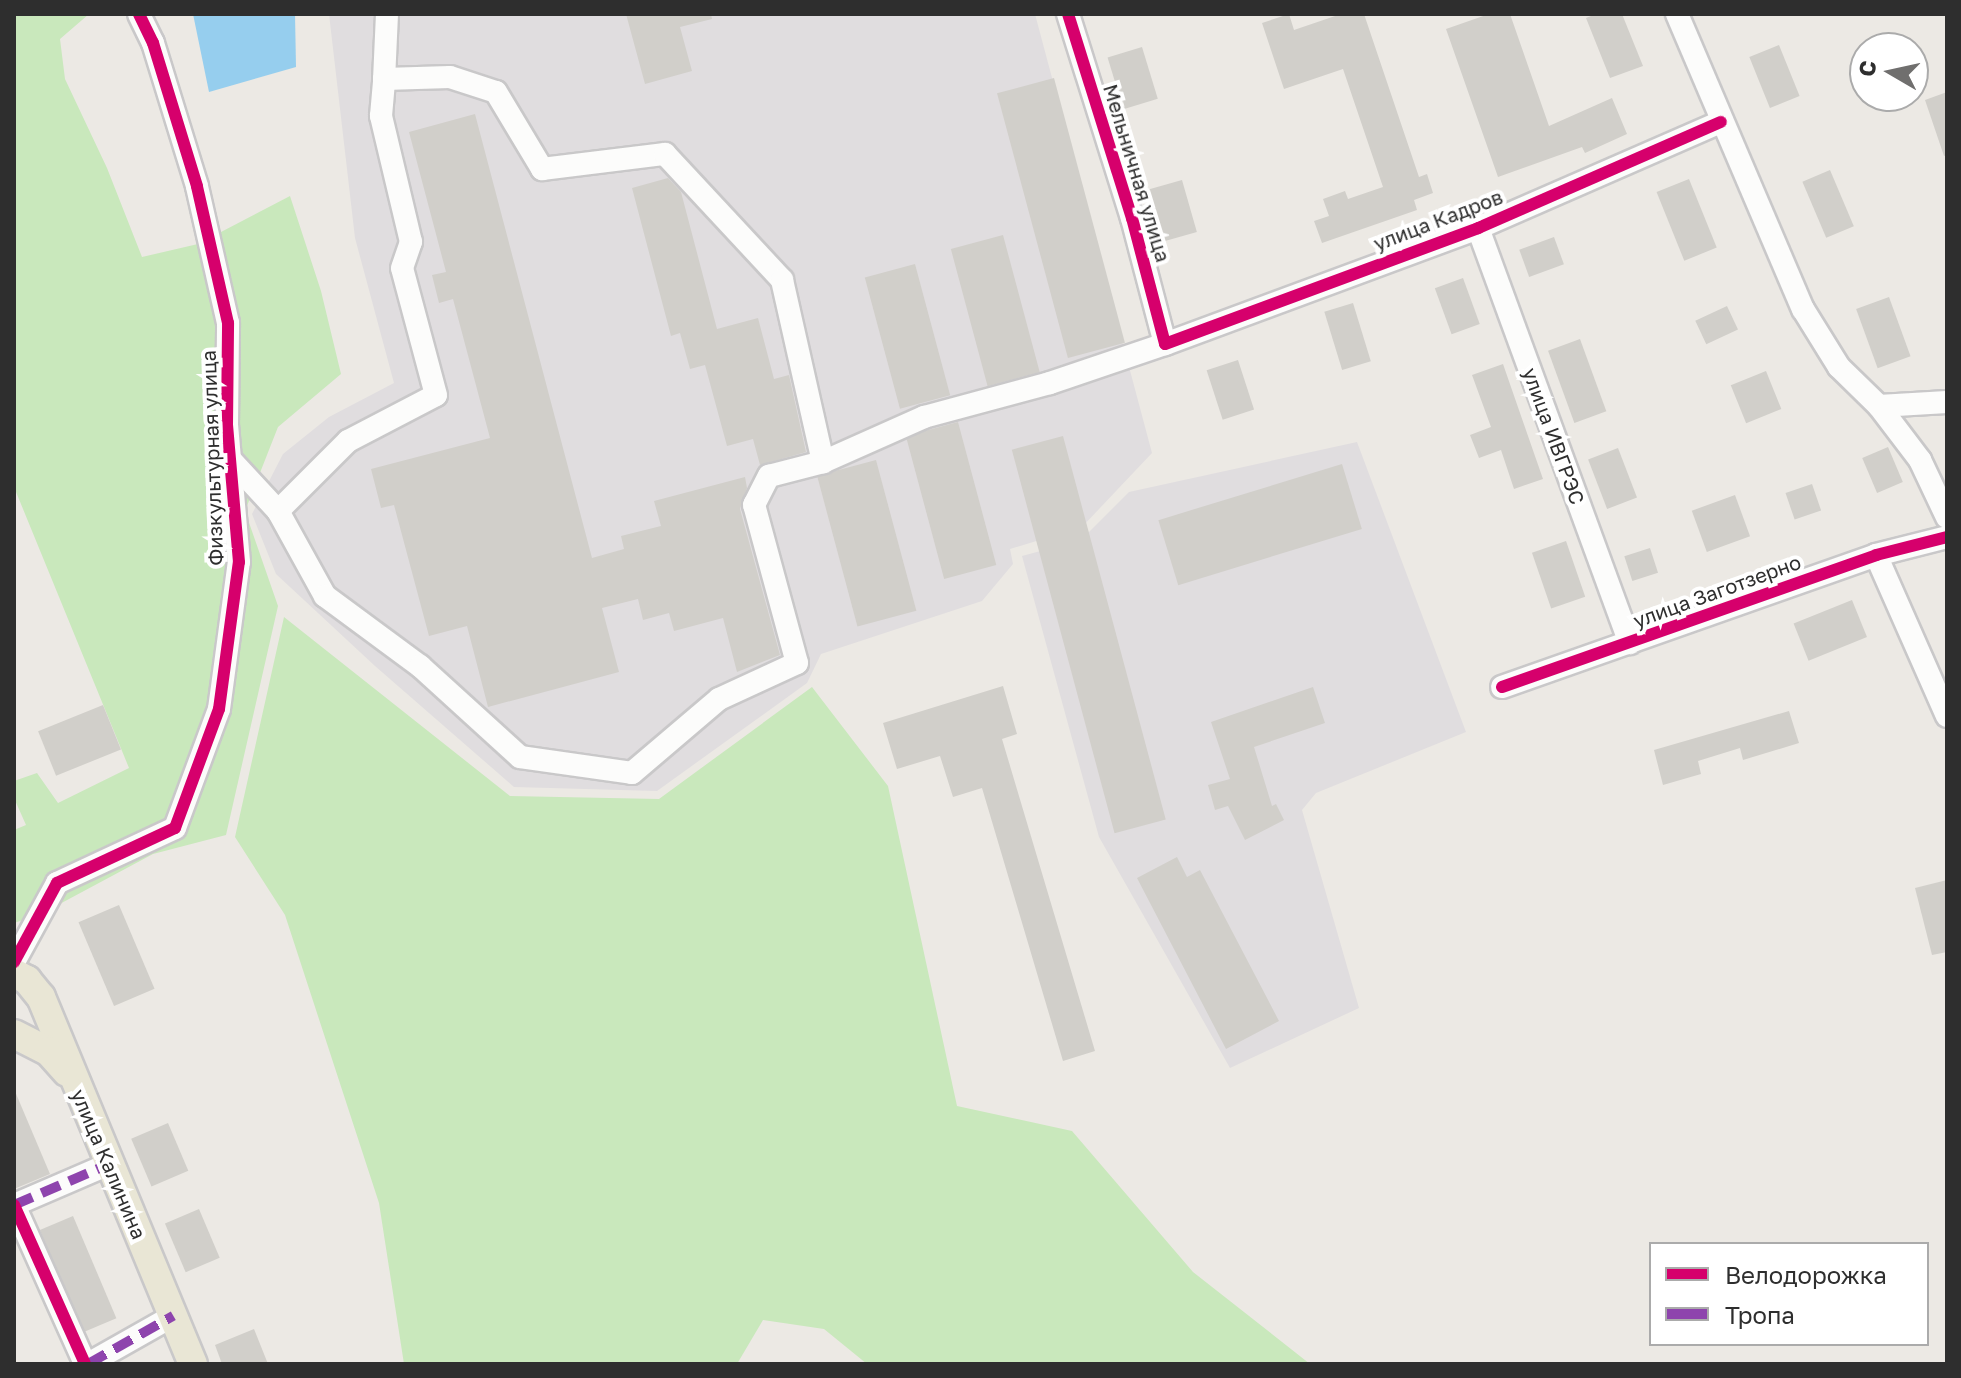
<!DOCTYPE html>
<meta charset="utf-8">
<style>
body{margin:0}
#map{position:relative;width:1961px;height:1378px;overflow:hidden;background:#ece9e4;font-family:"Golos Text",sans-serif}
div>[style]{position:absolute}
.industrial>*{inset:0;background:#e0dddf}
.green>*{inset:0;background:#c9e8bc}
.water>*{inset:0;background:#96ceee}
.building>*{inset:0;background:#d1cfca;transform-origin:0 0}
.roads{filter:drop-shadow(2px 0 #c9c8c9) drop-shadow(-2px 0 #c9c8c9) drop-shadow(0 2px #c9c8c9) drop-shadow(0 -2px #c9c8c9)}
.minor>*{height:22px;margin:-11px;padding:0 11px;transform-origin:11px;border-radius:11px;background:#fcfcfb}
.major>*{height:28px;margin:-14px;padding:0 14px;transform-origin:14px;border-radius:14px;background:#e9e6d5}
.quiet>*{height:10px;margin-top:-5px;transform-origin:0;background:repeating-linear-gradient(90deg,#8e44ad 0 20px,transparent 0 30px)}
.cycleway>*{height:12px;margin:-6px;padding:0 6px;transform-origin:6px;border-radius:6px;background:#d6006c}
span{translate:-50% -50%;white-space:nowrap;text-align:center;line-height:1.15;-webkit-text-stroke:8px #fff;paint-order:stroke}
.street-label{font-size:20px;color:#2e2e2e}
.frame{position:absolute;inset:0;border:16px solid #2e2e2e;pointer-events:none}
.legend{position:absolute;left:1649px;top:1242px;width:280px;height:104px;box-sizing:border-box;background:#fff;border:2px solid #ababab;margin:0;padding:10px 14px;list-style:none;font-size:24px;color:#2e2e2e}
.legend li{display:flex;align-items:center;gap:16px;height:40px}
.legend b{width:40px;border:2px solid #ababab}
.north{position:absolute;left:1849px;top:32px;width:80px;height:80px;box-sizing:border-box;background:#fff;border:2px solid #ababab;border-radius:50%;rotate:279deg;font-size:22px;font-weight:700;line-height:32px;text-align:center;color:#2e2e2e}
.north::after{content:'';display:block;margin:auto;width:28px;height:36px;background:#706f6e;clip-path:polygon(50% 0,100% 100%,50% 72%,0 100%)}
</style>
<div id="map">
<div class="industrial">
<div style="clip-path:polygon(329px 14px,1035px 14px,1152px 453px,1082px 527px,1010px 549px,1013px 564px,982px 601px,821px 654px,807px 683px,657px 791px,514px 787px,375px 666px,276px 574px,252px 514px,283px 454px,329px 417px,394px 383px,355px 238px)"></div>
<div style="clip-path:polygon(1357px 442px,1466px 732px,1316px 793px,1302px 810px,1359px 1008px,1230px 1068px,1099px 837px,1022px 556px,1081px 540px,1129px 492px)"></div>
</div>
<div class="green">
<div style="clip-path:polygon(14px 14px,89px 14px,60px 39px,65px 79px,107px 168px,142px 257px,198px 244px,290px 196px,321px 291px,341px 374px,278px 427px,245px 511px,278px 606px,226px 835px,153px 854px,41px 914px,14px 923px,14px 830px,26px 825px,14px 798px,14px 781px,37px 773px,58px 803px,129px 768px,14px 487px)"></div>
<div style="clip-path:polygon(284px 617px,510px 796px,659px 799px,812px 687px,888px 786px,957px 1106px,1072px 1131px,1193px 1272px,1310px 1364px,867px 1364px,824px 1329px,763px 1320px,737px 1364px,404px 1364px,379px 1203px,285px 915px,235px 837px)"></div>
</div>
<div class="water">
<div style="clip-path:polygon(193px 14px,295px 14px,296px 67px,209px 92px)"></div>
</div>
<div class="building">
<div style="clip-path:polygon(626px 14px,711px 14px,712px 19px,680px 27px,692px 71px,645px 84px)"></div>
<div style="clip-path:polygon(1289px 14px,1294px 30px,1341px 14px,1364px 14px,1419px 177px,1427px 174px,1433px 193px,1414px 200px,1417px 210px,1322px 243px,1314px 221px,1329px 216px,1323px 199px,1345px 191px,1348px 199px,1383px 187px,1343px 69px,1284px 89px,1262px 23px)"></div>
<div style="clip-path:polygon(1489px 14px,1510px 14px,1549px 126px,1612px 98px,1627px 134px,1585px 153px,1582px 147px,1498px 177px,1446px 29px)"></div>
<div style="clip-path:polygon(1596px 14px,1622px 14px,1643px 66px,1610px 78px,1586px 18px)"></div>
<div style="left:1779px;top:45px;width:55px;height:32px;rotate:68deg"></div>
<div style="left:1142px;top:47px;width:54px;height:36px;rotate:73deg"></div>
<div style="left:1054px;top:78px;width:274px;height:59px;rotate:75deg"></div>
<div style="clip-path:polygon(1947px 92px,1947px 155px,1944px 156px,1925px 100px)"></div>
<div style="clip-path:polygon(475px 114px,592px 558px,624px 549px,621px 536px,661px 526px,654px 501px,745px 477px,747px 488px,740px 509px,780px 655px,737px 672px,723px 618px,674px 631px,669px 613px,643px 620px,638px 599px,602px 608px,619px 672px,488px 707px,467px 626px,429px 636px,394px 505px,381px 508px,371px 469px,490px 438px,453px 299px,439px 303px,432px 275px,446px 272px,409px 132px)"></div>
<div style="left:1830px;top:170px;width:61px;height:30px;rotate:67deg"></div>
<div style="clip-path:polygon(668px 178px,681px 192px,717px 329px,758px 318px,774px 379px,789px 375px,806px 452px,760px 465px,753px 439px,727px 446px,705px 365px,690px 369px,680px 333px,671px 336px,632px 188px)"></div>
<div style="left:1689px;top:179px;width:74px;height:35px;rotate:68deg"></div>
<div style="left:1182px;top:180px;width:54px;height:34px;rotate:74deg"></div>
<div style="left:1003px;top:235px;width:142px;height:54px;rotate:75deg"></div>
<div style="left:1554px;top:237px;width:29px;height:37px;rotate:70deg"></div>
<div style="left:915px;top:264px;width:136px;height:52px;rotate:75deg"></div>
<div style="left:1463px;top:278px;width:49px;height:30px;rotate:70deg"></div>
<div style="left:1889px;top:297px;width:63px;height:35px;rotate:70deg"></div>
<div style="left:1353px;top:303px;width:61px;height:30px;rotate:73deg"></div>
<div style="left:1727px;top:306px;width:26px;height:35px;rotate:65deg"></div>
<div style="left:1580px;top:339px;width:77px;height:34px;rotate:70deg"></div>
<div style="left:1238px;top:360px;width:52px;height:33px;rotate:72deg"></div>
<div style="clip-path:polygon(1503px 364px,1543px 479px,1514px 489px,1501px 450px,1479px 458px,1470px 435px,1491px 427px,1472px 375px)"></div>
<div style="left:1766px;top:371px;width:41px;height:38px;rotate:68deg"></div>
<div style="left:958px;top:422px;width:148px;height:54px;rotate:75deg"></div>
<div style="left:1063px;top:436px;width:397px;height:53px;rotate:75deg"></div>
<div style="left:1888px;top:447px;width:38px;height:28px;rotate:67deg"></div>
<div style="left:1618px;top:448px;width:53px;height:32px;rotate:69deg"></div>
<div style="left:876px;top:460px;width:156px;height:61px;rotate:75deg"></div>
<div style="left:1342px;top:464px;width:68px;height:192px;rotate:73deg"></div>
<div style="left:1812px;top:484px;width:28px;height:28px;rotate:71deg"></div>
<div style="left:1735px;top:495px;width:44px;height:46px;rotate:70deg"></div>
<div style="left:1566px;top:541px;width:59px;height:36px;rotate:71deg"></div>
<div style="left:1650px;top:548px;width:26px;height:27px;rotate:72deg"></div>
<div style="left:1852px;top:600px;width:40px;height:63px;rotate:68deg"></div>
<div style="clip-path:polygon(1003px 686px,1017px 734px,1002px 739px,1095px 1051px,1063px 1061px,982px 788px,953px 797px,940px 756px,897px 769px,883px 723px)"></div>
<div style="clip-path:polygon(1313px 687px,1325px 723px,1254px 747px,1272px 806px,1276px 804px,1284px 820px,1245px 840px,1228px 806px,1215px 810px,1208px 785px,1230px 779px,1211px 722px)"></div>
<div style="left:103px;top:705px;width:48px;height:70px;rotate:68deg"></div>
<div style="clip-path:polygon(1789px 711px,1799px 743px,1743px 760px,1740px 748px,1698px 761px,1701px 774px,1663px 785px,1654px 750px)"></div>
<div style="clip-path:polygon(1177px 857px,1187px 877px,1200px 870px,1279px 1021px,1226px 1049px,1137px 878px)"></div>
<div style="clip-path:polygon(1947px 880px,1947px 952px,1932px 955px,1915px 888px)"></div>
<div style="left:119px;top:905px;width:91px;height:44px;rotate:67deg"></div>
<div style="clip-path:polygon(14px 1089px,50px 1174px,14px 1189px)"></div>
<div style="left:168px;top:1123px;width:52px;height:40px;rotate:67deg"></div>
<div style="left:199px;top:1209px;width:53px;height:37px;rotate:67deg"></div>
<div style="left:73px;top:1216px;width:111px;height:36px;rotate:67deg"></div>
<div style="clip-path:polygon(254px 1329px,268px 1364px,222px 1364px,215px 1345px)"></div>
</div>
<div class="roads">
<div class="minor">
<div style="left:387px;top:14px;width:65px;rotate:92.6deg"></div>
<div style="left:384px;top:79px;width:66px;rotate:-1.7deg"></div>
<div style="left:450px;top:77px;width:48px;rotate:18.1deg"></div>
<div style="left:496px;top:92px;width:90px;rotate:59.1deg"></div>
<div style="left:542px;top:169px;width:124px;rotate:-7deg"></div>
<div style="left:665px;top:154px;width:172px;rotate:47.1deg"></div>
<div style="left:782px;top:280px;width:187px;rotate:77.3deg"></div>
<div style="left:1068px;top:14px;width:214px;rotate:72.6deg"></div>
<div style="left:1132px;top:218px;width:130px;rotate:75.3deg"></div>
<div style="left:1677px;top:14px;width:321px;rotate:66.9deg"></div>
<div style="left:1803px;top:309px;width:68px;rotate:58.2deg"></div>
<div style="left:1839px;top:367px;width:56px;rotate:44.3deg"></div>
<div style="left:1879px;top:406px;width:68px;rotate:52.8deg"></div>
<div style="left:1920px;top:460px;width:63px;rotate:64.7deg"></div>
<div style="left:1478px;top:228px;width:442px;rotate:69.9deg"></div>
<div style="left:1879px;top:406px;width:68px;rotate:-3.4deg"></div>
<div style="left:228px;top:457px;width:74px;rotate:47.2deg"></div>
<div style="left:278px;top:511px;width:97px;rotate:61.1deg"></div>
<div style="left:325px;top:596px;width:118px;rotate:36.4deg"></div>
<div style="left:420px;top:666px;width:135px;rotate:42.3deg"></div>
<div style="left:520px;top:757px;width:113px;rotate:8.1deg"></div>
<div style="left:632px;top:773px;width:114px;rotate:-40.4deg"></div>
<div style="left:719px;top:699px;width:86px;rotate:-24.8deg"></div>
<div style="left:797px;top:663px;width:164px;rotate:-105.2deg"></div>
<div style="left:754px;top:505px;width:33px;rotate:-63deg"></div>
<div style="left:769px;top:476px;width:56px;rotate:-14.5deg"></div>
<div style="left:823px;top:462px;width:111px;rotate:-24deg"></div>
<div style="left:924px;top:417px;width:131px;rotate:-15.1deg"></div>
<div style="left:1050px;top:383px;width:121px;rotate:-18.7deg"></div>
<div style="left:1165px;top:344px;width:334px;rotate:-20.3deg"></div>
<div style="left:1478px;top:228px;width:265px;rotate:-23.6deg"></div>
<div style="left:278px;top:511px;width:99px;rotate:-45deg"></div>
<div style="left:348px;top:441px;width:99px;rotate:-27.6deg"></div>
<div style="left:436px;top:395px;width:131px;rotate:-105deg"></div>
<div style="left:402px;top:268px;width:28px;rotate:-71deg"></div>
<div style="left:411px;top:242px;width:130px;rotate:-103.4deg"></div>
<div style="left:381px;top:116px;width:37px;rotate:-85deg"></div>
<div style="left:1876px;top:555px;width:176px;rotate:66.2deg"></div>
<div style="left:1502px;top:687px;width:397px;rotate:-19.4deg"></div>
<div style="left:1876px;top:555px;width:73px;rotate:-14.2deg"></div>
<div style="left:14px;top:962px;width:90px;rotate:-61.4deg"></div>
<div style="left:57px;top:883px;width:130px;rotate:-25deg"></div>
<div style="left:175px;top:828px;width:127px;rotate:-69.7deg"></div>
<div style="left:219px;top:709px;width:148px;rotate:-82.3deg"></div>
<div style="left:239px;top:562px;width:138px;rotate:-95deg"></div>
<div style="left:227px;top:425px;width:102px;rotate:-89.4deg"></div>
<div style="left:228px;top:323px;width:140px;rotate:-102.8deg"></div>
<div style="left:197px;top:186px;width:150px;rotate:-107.1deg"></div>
<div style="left:153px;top:43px;width:32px;rotate:-116deg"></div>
<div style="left:14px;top:1205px;width:174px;rotate:65.9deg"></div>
<div style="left:14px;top:1205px;width:103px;rotate:-23.3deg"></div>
<div style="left:88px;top:1364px;width:98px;rotate:-29.5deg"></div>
</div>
<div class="major">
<div style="left:14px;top:973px;width:15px;rotate:28deg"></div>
<div style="left:27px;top:980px;width:22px;rotate:51deg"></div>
<div style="left:41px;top:997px;width:397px;rotate:67.5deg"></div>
<div style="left:14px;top:1034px;width:38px;rotate:27deg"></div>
<div style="left:48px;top:1051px;width:28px;rotate:48deg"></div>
</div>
</div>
<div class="quiet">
<div style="left:14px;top:1205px;width:103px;rotate:-23.3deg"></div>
<div style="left:88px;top:1364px;width:98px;rotate:-29.5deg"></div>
</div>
<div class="cycleway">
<div style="left:1068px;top:14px;width:214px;rotate:72.6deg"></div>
<div style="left:1132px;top:218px;width:130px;rotate:75.3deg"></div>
<div style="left:1165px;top:344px;width:334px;rotate:-20.3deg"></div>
<div style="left:1478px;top:228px;width:265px;rotate:-23.6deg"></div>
<div style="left:1502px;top:687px;width:397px;rotate:-19.4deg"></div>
<div style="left:1876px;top:555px;width:73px;rotate:-14.2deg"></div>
<div style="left:14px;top:962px;width:90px;rotate:-61.4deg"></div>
<div style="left:57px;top:883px;width:130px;rotate:-25deg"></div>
<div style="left:175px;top:828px;width:127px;rotate:-69.7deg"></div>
<div style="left:219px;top:709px;width:148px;rotate:-82.3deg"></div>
<div style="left:239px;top:562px;width:138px;rotate:-95deg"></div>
<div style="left:227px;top:425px;width:102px;rotate:-89.4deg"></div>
<div style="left:228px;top:323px;width:140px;rotate:-102.8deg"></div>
<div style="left:197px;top:186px;width:150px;rotate:-107.1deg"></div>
<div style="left:153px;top:43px;width:32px;rotate:-116deg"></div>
<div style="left:14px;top:1205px;width:174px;rotate:65.9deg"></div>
</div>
<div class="street-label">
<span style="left:1137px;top:173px;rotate:73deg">Мельничная улица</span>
<span style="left:1438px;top:220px;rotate:-21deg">улица Кадров</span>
<span style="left:1554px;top:436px;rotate:70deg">улица ИВГРЭС</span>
<span style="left:212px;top:458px;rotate:-92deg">Физкультурная улица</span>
<span style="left:1717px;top:591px;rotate:-20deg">улица Заготзерно</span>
<span style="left:109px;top:1164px;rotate:67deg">улица Калинина</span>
</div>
<div class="frame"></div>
<ul class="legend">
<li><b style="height:10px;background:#d6006c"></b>Велодорожка</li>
<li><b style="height:10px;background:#8e44ad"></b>Тропа</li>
</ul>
<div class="north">С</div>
</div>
